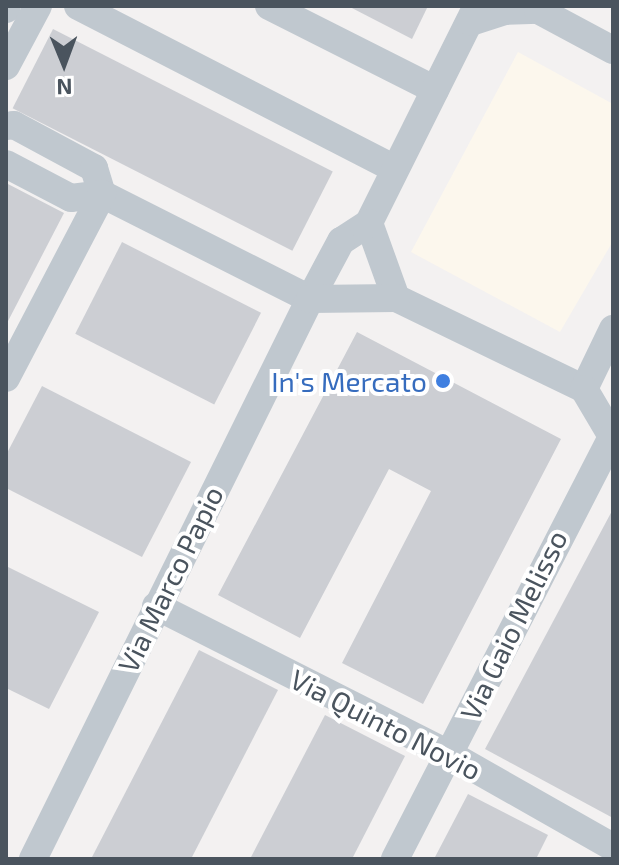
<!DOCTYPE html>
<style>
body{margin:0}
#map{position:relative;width:619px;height:865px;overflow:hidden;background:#f3f1f1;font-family:"Exo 2",sans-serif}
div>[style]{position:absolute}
.commercial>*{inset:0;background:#fcf7ed}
.building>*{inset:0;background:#ccced3;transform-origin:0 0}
.minor>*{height:28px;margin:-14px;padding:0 14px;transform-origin:14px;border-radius:14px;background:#c0c8cf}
.dots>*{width:22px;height:22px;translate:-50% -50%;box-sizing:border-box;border:4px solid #fff;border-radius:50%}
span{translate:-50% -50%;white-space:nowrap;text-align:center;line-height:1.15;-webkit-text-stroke:8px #fff;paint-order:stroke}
.shop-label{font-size:28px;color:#366cbe}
.right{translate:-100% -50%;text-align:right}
.street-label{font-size:28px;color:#4a545e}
.frame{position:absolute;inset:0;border:8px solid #4a545e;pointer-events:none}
.north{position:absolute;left:24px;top:24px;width:80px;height:80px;-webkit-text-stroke:6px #fff;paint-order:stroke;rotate:179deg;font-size:22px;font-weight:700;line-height:32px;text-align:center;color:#4a545e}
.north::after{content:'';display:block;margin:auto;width:28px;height:36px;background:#4a545e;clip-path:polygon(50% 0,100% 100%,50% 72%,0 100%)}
</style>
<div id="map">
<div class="commercial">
<div style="clip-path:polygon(518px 52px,613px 104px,613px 241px,560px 332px,411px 252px)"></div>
</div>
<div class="building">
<div style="clip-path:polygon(348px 6px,428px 6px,412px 39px)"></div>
<div style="left:53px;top:29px;width:314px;height:89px;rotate:27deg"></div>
<div style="clip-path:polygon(6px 183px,64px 213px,6px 325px)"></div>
<div style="left:122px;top:242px;width:156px;height:103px;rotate:27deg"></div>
<div style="clip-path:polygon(357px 332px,561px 439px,423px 704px,342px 663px,431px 491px,389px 469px,300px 638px,218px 595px)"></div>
<div style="clip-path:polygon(42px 386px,191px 462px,142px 557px,6px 488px,6px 455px)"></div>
<div style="clip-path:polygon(613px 509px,613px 818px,485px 749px)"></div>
<div style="clip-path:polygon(6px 566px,99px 612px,49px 709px,6px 688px)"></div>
<div style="clip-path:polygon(199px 650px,278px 690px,191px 859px,91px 859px)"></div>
<div style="clip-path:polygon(325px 715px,405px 756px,352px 859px,250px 859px)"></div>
<div style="clip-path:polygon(468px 794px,548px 835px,536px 859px,434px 859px)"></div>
</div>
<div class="minor">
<div style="left:78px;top:6px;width:356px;rotate:27.2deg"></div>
<div style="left:269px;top:6px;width:186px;rotate:26.8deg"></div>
<div style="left:477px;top:6px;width:242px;rotate:116.5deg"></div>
<div style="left:369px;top:223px;width:80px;rotate:70.2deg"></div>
<div style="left:396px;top:298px;width:209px;rotate:25.8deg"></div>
<div style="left:6px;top:9px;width:3px;rotate:-72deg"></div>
<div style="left:471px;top:22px;width:35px;rotate:-18deg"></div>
<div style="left:504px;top:11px;width:34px;rotate:-2deg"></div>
<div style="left:538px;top:10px;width:85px;rotate:28.1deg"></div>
<div style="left:6px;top:66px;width:68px;rotate:-61.9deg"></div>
<div style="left:6px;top:126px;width:8px;rotate:-7deg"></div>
<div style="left:14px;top:125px;width:91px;rotate:28.3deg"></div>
<div style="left:94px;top:168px;width:27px;rotate:73deg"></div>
<div style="left:102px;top:194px;width:233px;rotate:26.8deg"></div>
<div style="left:310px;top:299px;width:625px;rotate:116.32deg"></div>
<div style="left:6px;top:164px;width:73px;rotate:27.6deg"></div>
<div style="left:71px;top:198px;width:31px;rotate:-7deg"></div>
<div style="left:369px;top:223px;width:33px;rotate:147deg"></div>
<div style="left:341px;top:241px;width:66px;rotate:118.1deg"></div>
<div style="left:310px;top:299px;width:86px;rotate:-0.7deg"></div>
<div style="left:6px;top:378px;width:208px;rotate:-62.4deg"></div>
<div style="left:584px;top:389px;width:67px;rotate:-64.2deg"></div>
<div style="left:584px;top:389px;width:57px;rotate:59.4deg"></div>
<div style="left:156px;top:606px;width:328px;rotate:26.8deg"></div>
<div style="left:449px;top:754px;width:189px;rotate:29.6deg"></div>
<div style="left:395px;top:859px;width:475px;rotate:-62.8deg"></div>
</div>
<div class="dots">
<div style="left:443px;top:381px;background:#3f7fe0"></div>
</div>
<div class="shop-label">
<span class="right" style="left:427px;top:381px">In's Mercato</span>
</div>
<div class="street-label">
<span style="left:170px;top:579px;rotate:-64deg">Via Marco Papio</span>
<span style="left:513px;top:625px;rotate:-64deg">Via Gaio Melisso</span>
<span style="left:386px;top:724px;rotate:27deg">Via Quinto Novio</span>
</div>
<div class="frame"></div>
<div class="north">N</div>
</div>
